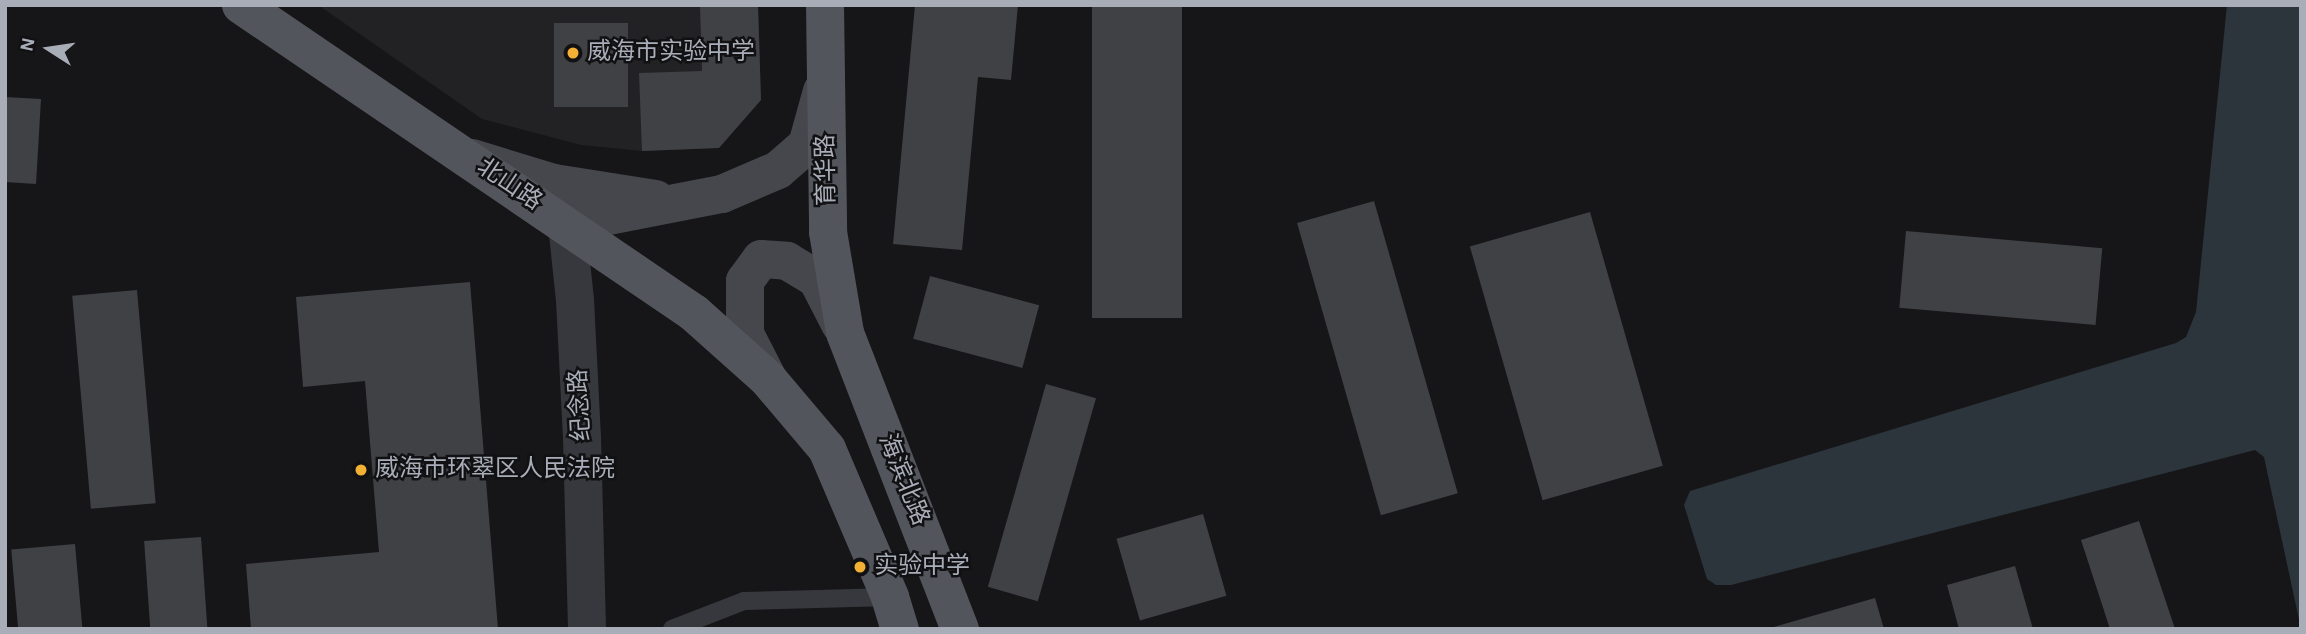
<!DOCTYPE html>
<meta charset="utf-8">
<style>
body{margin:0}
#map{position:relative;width:2306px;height:634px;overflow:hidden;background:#161618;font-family:"Alegreya Sans","Noto Sans SC",sans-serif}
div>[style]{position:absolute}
.built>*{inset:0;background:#222225}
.water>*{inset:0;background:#2c353c}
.building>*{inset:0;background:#404145;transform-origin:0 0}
.service>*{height:18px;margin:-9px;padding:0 9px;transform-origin:9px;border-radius:9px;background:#37383d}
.tertiary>*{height:38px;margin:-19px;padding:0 19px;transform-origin:19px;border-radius:19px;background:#37383d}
.secondary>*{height:38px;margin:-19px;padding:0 19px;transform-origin:19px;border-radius:19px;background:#45474d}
.primary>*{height:38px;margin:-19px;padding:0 19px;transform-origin:19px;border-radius:19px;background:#53555c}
.dots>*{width:19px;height:19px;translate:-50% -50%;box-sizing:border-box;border:4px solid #111113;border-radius:50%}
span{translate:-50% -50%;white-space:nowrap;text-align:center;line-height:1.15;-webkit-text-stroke:5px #111113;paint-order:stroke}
.poi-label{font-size:24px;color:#a8adb8}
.left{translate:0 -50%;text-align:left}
.street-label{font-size:24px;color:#a8adb8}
.frame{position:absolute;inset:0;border:7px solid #a8adb8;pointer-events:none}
.north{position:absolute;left:14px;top:14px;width:70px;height:70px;-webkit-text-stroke:5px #111113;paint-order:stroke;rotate:282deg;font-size:19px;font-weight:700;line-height:28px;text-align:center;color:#a8adb8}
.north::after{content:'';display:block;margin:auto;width:24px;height:32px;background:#a8adb8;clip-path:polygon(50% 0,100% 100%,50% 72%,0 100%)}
</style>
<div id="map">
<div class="built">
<div style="clip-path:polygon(318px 5px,758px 5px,761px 100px,719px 148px,642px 151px,581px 145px,482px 119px)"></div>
</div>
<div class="water">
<div style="clip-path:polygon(2227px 5px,2301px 5px,2301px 629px,2264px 457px,2255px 450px,1731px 585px,1716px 585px,1707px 579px,1684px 505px,1690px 491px,2176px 343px,2186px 337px,2196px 312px)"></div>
</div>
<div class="building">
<div style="clip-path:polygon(700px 5px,758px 5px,761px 100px,719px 148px,642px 151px,639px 73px,702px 71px)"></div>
<div style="clip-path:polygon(915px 5px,1018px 5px,1011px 80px,978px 77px,962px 250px,893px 244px)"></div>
<div style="left:1092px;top:5px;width:90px;height:313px"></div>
<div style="left:554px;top:23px;width:74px;height:84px"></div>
<div style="clip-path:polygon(5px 97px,41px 99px,36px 184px,5px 182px)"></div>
<div style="left:1374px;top:201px;width:304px;height:80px;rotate:74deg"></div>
<div style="left:1590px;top:212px;width:264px;height:125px;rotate:74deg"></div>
<div style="left:1906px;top:231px;width:197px;height:77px;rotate:5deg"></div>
<div style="left:930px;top:276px;width:113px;height:65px;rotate:15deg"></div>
<div style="clip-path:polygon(470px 282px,498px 629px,251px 629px,246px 564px,379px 552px,365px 381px,303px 387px,296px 297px)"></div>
<div style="left:137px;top:290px;width:214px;height:65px;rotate:85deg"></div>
<div style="left:1046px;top:384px;width:52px;height:211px;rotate:16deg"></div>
<div style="left:1203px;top:514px;width:85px;height:90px;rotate:74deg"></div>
<div style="clip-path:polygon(2139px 521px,2175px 629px,2110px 629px,2081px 540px)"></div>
<div style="left:201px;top:537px;width:92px;height:57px;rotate:86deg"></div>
<div style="left:75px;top:544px;width:85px;height:64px;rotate:85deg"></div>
<div style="clip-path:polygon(2015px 566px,2033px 629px,1959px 629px,1947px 585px)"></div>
<div style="clip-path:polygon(1875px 598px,1884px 629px,1770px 629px,1770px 628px)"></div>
</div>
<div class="service">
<div style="left:672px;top:629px;width:77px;rotate:-21.3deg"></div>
<div style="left:744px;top:601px;width:146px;rotate:-1.6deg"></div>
</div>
<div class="tertiary">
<div style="left:567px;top:224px;width:76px;rotate:84deg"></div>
<div style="left:575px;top:300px;width:137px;rotate:87.1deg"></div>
<div style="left:582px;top:437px;width:192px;rotate:88.5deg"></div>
</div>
<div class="secondary">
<div style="left:472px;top:158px;width:86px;rotate:17deg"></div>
<div style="left:554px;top:183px;width:103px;rotate:8.9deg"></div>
<div style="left:567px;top:224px;width:158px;rotate:-11deg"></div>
<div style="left:722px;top:194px;width:61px;rotate:-23.2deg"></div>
<div style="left:778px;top:170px;width:38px;rotate:-41deg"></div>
<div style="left:807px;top:145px;width:56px;rotate:-74.5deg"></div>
<div style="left:767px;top:377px;width:48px;rotate:-117.1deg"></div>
<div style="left:745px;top:334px;width:53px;rotate:-90deg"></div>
<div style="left:745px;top:281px;width:27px;rotate:-54deg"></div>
<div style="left:761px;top:259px;width:26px;rotate:4deg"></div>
<div style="left:787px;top:261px;width:35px;rotate:31deg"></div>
<div style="left:817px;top:279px;width:51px;rotate:62.9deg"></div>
</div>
<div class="primary">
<div style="left:241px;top:5px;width:548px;rotate:34.21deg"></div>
<div style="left:694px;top:313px;width:98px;rotate:41.7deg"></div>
<div style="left:767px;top:378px;width:93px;rotate:49.8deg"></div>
<div style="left:827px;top:449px;width:161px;rotate:66.9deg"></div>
<div style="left:890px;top:597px;width:34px;rotate:73deg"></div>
<div style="left:825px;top:5px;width:227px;rotate:89.2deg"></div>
<div style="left:828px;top:232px;width:102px;rotate:80.4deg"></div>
<div style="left:845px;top:333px;width:318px;rotate:68.8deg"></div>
</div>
<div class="dots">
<div style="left:573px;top:53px;background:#f2b134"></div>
<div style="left:361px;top:470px;background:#f2b134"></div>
<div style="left:860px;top:567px;background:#f2b134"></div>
</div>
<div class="poi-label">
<span class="left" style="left:587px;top:53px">威海市实验中学</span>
<span class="left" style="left:375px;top:470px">威海市环翠区人民法院</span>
<span class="left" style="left:874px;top:567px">实验中学</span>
</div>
<div class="street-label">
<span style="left:827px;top:170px;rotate:-91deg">育华路</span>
<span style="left:509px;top:185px;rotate:34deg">北山路</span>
<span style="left:581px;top:405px;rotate:-93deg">纪念路</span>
<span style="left:903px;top:480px;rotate:68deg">海滨北路</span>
</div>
<div class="frame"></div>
<div class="north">N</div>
</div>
